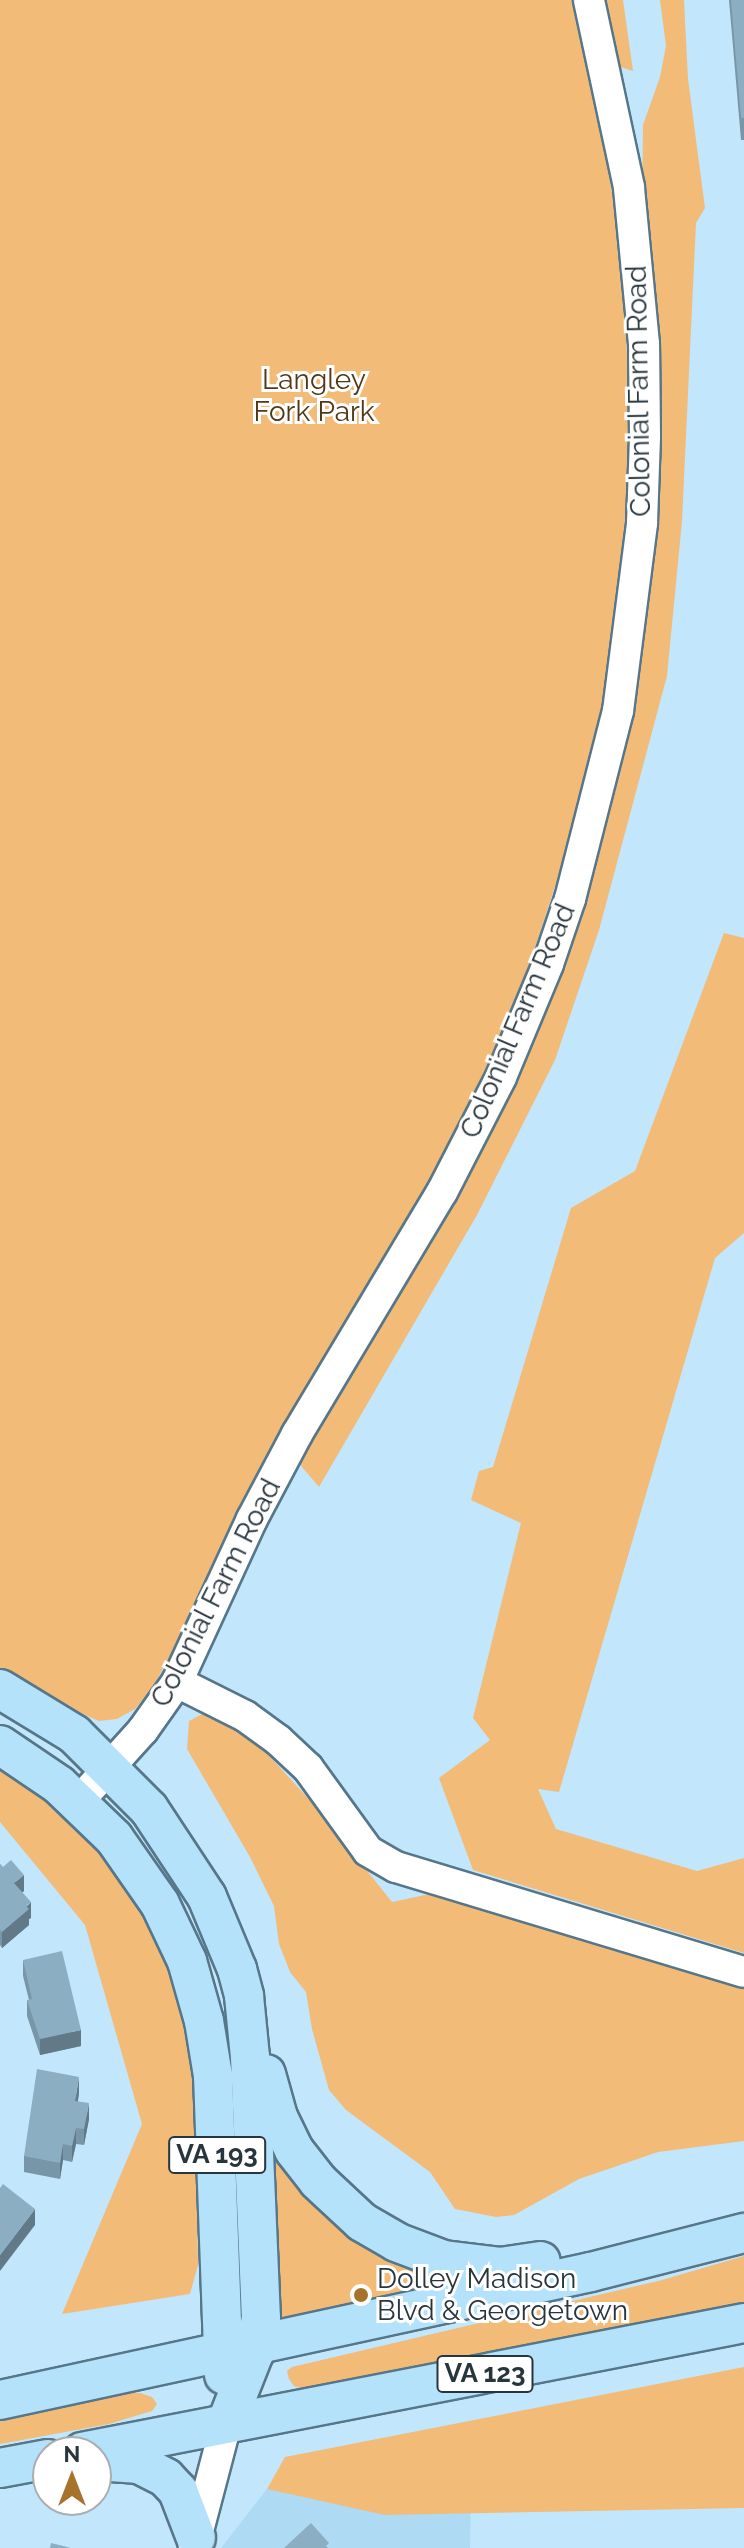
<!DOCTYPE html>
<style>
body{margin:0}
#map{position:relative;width:744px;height:2548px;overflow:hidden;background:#c2e6fc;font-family:Raleway,sans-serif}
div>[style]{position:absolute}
.built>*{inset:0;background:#aedaf3}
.green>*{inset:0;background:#f2bb78}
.roads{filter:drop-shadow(2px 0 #567689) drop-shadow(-2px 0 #567689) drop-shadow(0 2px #567689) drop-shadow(0 -2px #567689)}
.minor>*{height:30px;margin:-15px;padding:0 15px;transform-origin:15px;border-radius:15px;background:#fff}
.major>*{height:38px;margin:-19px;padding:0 19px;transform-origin:19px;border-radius:19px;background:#b5e2fb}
.wall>*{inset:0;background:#7896a8}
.shaded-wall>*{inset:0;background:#627a88}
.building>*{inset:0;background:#8caec3}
.dots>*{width:22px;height:22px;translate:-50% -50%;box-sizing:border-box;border:4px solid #fff;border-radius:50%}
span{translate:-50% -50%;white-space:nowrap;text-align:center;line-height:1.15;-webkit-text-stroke:6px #fff;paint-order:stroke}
.shield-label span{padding:2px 6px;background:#fff;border:2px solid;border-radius:6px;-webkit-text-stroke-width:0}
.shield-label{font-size:26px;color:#27353d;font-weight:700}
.park-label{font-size:28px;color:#523817}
.street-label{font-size:28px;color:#27353d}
.poi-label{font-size:28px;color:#27353d}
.left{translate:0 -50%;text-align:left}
.north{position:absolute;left:32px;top:2436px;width:80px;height:80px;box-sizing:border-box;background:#fff;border:2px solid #a9aeb1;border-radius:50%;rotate:0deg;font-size:22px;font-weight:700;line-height:32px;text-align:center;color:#27353d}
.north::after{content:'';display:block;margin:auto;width:28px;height:36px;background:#a7732c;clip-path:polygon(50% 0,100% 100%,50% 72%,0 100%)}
</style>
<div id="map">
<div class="built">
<div style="clip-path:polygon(471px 2485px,470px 2548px,221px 2548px,267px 2489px)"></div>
</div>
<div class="green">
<div style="clip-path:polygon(0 0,574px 0,609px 172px,623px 269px,629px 395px,627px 503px,617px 622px,605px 698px,564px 859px,517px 1003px,439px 1166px,377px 1274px,153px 1687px,135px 1709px,117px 1719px,99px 1721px,0 1678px)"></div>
<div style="clip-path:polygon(598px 0,623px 0,633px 71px,614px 65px)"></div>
<div style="clip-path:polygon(660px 0,684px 0,688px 79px,705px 208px,696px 223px,682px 521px,667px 676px,599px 930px,555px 1060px,477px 1215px,319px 1487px,297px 1461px,503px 1100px,637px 662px,643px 125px,660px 77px,666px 46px)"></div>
<div style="clip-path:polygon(724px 933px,744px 938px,744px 1233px,715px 1258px,559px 1792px,538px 1789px,556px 1829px,697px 1871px,744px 1858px,744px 1953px,473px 1870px,439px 1778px,490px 1740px,473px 1718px,521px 1523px,471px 1500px,479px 1471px,493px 1467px,571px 1208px,635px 1171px)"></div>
<div style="clip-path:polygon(206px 1712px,250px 1735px,317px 1808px,392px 1902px,430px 1894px,448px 1895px,744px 1976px,744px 2141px,658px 2152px,579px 2179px,514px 2215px,496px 2217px,455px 2209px,430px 2172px,346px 2110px,329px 2090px,312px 2029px,306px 1992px,290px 1972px,279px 1944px,274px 1906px,250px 1857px,187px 1749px,189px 1721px)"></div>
<div style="clip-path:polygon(0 1761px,49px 1791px,105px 1849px,155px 1918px,181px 1991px,194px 2066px,198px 2265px,190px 2294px,62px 2314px,142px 2124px,85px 1925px,0 1822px)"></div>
<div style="clip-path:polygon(261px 2093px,277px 2141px,456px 2279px,267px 2329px)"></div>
<div style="clip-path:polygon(744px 2256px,744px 2311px,330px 2392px,304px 2389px,294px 2386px,289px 2379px,287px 2371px,292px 2367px,662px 2280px)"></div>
<div style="clip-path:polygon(744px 2367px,744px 2508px,385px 2515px,267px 2489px,285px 2457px)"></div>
<div style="clip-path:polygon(115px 2393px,140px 2393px,152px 2397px,157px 2404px,152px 2411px,109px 2424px,0 2444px,0 2415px)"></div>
</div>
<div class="roads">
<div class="minor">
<div style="left:177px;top:1682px;width:76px;rotate:26.6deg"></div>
<div style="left:245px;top:1716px;width:41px;rotate:36deg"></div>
<div style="left:278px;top:1740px;width:41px;rotate:43deg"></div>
<div style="left:308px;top:1768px;width:102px;rotate:54.1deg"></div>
<div style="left:368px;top:1851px;width:32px;rotate:30deg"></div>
<div style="left:396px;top:1867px;width:363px;rotate:16.8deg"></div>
<div style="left:78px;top:1802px;width:97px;rotate:-47.9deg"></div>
<div style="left:143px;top:1730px;width:59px;rotate:-54.7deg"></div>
<div style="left:177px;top:1682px;width:179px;rotate:-65.3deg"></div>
<div style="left:252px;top:1519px;width:96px;rotate:-62.1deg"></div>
<div style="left:297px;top:1434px;width:282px;rotate:-59.1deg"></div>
<div style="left:442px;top:1192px;width:129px;rotate:-62.8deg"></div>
<div style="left:501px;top:1077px;width:122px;rotate:-67.4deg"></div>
<div style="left:548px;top:964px;width:69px;rotate:-71.3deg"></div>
<div style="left:570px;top:899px;width:194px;rotate:-75.7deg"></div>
<div style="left:618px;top:711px;width:190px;rotate:-82.7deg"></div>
<div style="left:642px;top:523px;width:87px;rotate:-88deg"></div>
<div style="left:645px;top:436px;width:92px;rotate:-90.6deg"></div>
<div style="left:644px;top:344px;width:158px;rotate:-95.5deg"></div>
<div style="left:629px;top:187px;width:191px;rotate:-102.1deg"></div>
<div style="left:194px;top:2546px;width:126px;rotate:-75.3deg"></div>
</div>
<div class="major">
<div style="left:0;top:1689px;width:87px;rotate:31.3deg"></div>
<div style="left:74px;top:1734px;width:106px;rotate:45deg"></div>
<div style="left:149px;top:1809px;width:105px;rotate:56.6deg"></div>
<div style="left:207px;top:1897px;width:78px;rotate:67.4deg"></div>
<div style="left:237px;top:1969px;width:28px;rotate:75deg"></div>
<div style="left:244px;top:1996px;width:61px;rotate:84.4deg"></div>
<div style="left:250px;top:2057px;width:261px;rotate:87.6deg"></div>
<div style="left:261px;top:2318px;width:36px;rotate:101deg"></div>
<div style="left:254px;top:2353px;width:76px;rotate:111.5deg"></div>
<div style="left:0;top:1745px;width:71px;rotate:34.1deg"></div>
<div style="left:59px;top:1785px;width:76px;rotate:43.9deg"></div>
<div style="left:114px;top:1838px;width:80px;rotate:55.1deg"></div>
<div style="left:160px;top:1904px;width:63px;rotate:64.7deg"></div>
<div style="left:187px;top:1961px;width:62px;rotate:74.2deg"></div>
<div style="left:204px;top:2021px;width:56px;rotate:80.7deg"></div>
<div style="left:213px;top:2076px;width:299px;rotate:87.9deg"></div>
<div style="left:266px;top:2074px;width:45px;rotate:74.4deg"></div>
<div style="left:278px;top:2117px;width:37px;rotate:64deg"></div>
<div style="left:294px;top:2150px;width:39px;rotate:52deg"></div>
<div style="left:318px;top:2181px;width:60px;rotate:43deg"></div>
<div style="left:362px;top:2222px;width:39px;rotate:30deg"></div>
<div style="left:396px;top:2242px;width:51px;rotate:20.6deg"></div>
<div style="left:444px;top:2260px;width:56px;rotate:7.1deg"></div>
<div style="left:500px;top:2267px;width:41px;rotate:-8.3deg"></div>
<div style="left:0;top:2400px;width:605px;rotate:-12.22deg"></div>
<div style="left:591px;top:2272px;width:158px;rotate:-14.3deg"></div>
<div style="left:82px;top:2452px;width:674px;rotate:-11.03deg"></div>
<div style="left:96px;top:2461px;width:43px;rotate:4deg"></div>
<div style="left:139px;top:2464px;width:30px;rotate:27deg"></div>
<div style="left:166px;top:2478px;width:18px;rotate:47deg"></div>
<div style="left:178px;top:2491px;width:50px;rotate:69deg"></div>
<div style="left:0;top:2468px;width:49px;rotate:-10.6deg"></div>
</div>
</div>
<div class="wall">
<div style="clip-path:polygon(729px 0,744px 0,744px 140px,741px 140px)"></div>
<div style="clip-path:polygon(0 1864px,24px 1891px,22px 1892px,31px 1918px,29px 1919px,29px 1925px,2px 1948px,0 1945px)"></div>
<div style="clip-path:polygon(23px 1960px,81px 2046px,40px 2055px,27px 2016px,27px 2000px,29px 2000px,23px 1976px)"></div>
<div style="clip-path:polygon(79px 2093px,78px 2101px,89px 2119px,84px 2145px,76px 2144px,72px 2162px,63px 2160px,60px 2179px,24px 2172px,24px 2156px)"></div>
</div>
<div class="shaded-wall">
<div style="clip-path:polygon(24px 1875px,24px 1891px,14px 1899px,14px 1883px)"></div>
<div style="clip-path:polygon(31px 1902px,31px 1918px,29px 1919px,29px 1925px,2px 1948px,2px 1932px)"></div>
<div style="clip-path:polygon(81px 2030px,81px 2046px,40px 2055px,40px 2039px)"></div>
<div style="clip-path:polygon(79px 2077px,79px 2093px,75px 2117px,75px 2101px)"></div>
<div style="clip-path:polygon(89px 2103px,89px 2119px,84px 2145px,84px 2129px)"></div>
<div style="clip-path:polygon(76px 2128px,76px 2144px,72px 2162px,72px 2146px)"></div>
<div style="clip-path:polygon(63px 2144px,63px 2160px,60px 2179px,60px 2163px)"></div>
<div style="clip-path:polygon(35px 2209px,35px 2225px,0 2271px,0 2255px)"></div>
</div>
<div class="building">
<div style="clip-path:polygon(731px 0,744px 0,744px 118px,741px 118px)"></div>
<div style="clip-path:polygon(11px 1860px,24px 1875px,14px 1883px,31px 1902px,26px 1906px,29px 1909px,2px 1932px,0 1930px,0 1864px,3px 1867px)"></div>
<div style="clip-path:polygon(62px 1951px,81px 2030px,40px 2039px,27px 2000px,32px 1999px,23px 1960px)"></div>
<div style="clip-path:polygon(37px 2069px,79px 2077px,75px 2101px,89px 2103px,84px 2129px,76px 2128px,72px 2146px,63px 2144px,60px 2163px,24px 2156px)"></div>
<div style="clip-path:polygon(3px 2184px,35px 2209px,0 2255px,0 2188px)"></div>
<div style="clip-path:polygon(311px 2523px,329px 2543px,326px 2546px,328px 2548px,284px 2548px)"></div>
<div style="clip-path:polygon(51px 2543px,71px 2548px,50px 2548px)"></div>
</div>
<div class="dots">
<div style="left:361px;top:2295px;background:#a7732c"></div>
</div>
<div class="shield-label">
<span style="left:217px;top:2155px">VA 193</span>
<span style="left:485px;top:2374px">VA 123</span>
</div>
<div class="park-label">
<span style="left:314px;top:396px">Langley<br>Fork Park</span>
</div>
<div class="street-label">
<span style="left:639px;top:391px;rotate:-91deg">Colonial Farm Road</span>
<span style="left:518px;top:1021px;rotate:-67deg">Colonial Farm Road</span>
<span style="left:216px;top:1593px;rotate:-63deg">Colonial Farm Road</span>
</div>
<div class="poi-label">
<span class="left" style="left:377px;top:2295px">Dolley Madison<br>Blvd &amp; Georgetown</span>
</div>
<div class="north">N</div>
</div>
